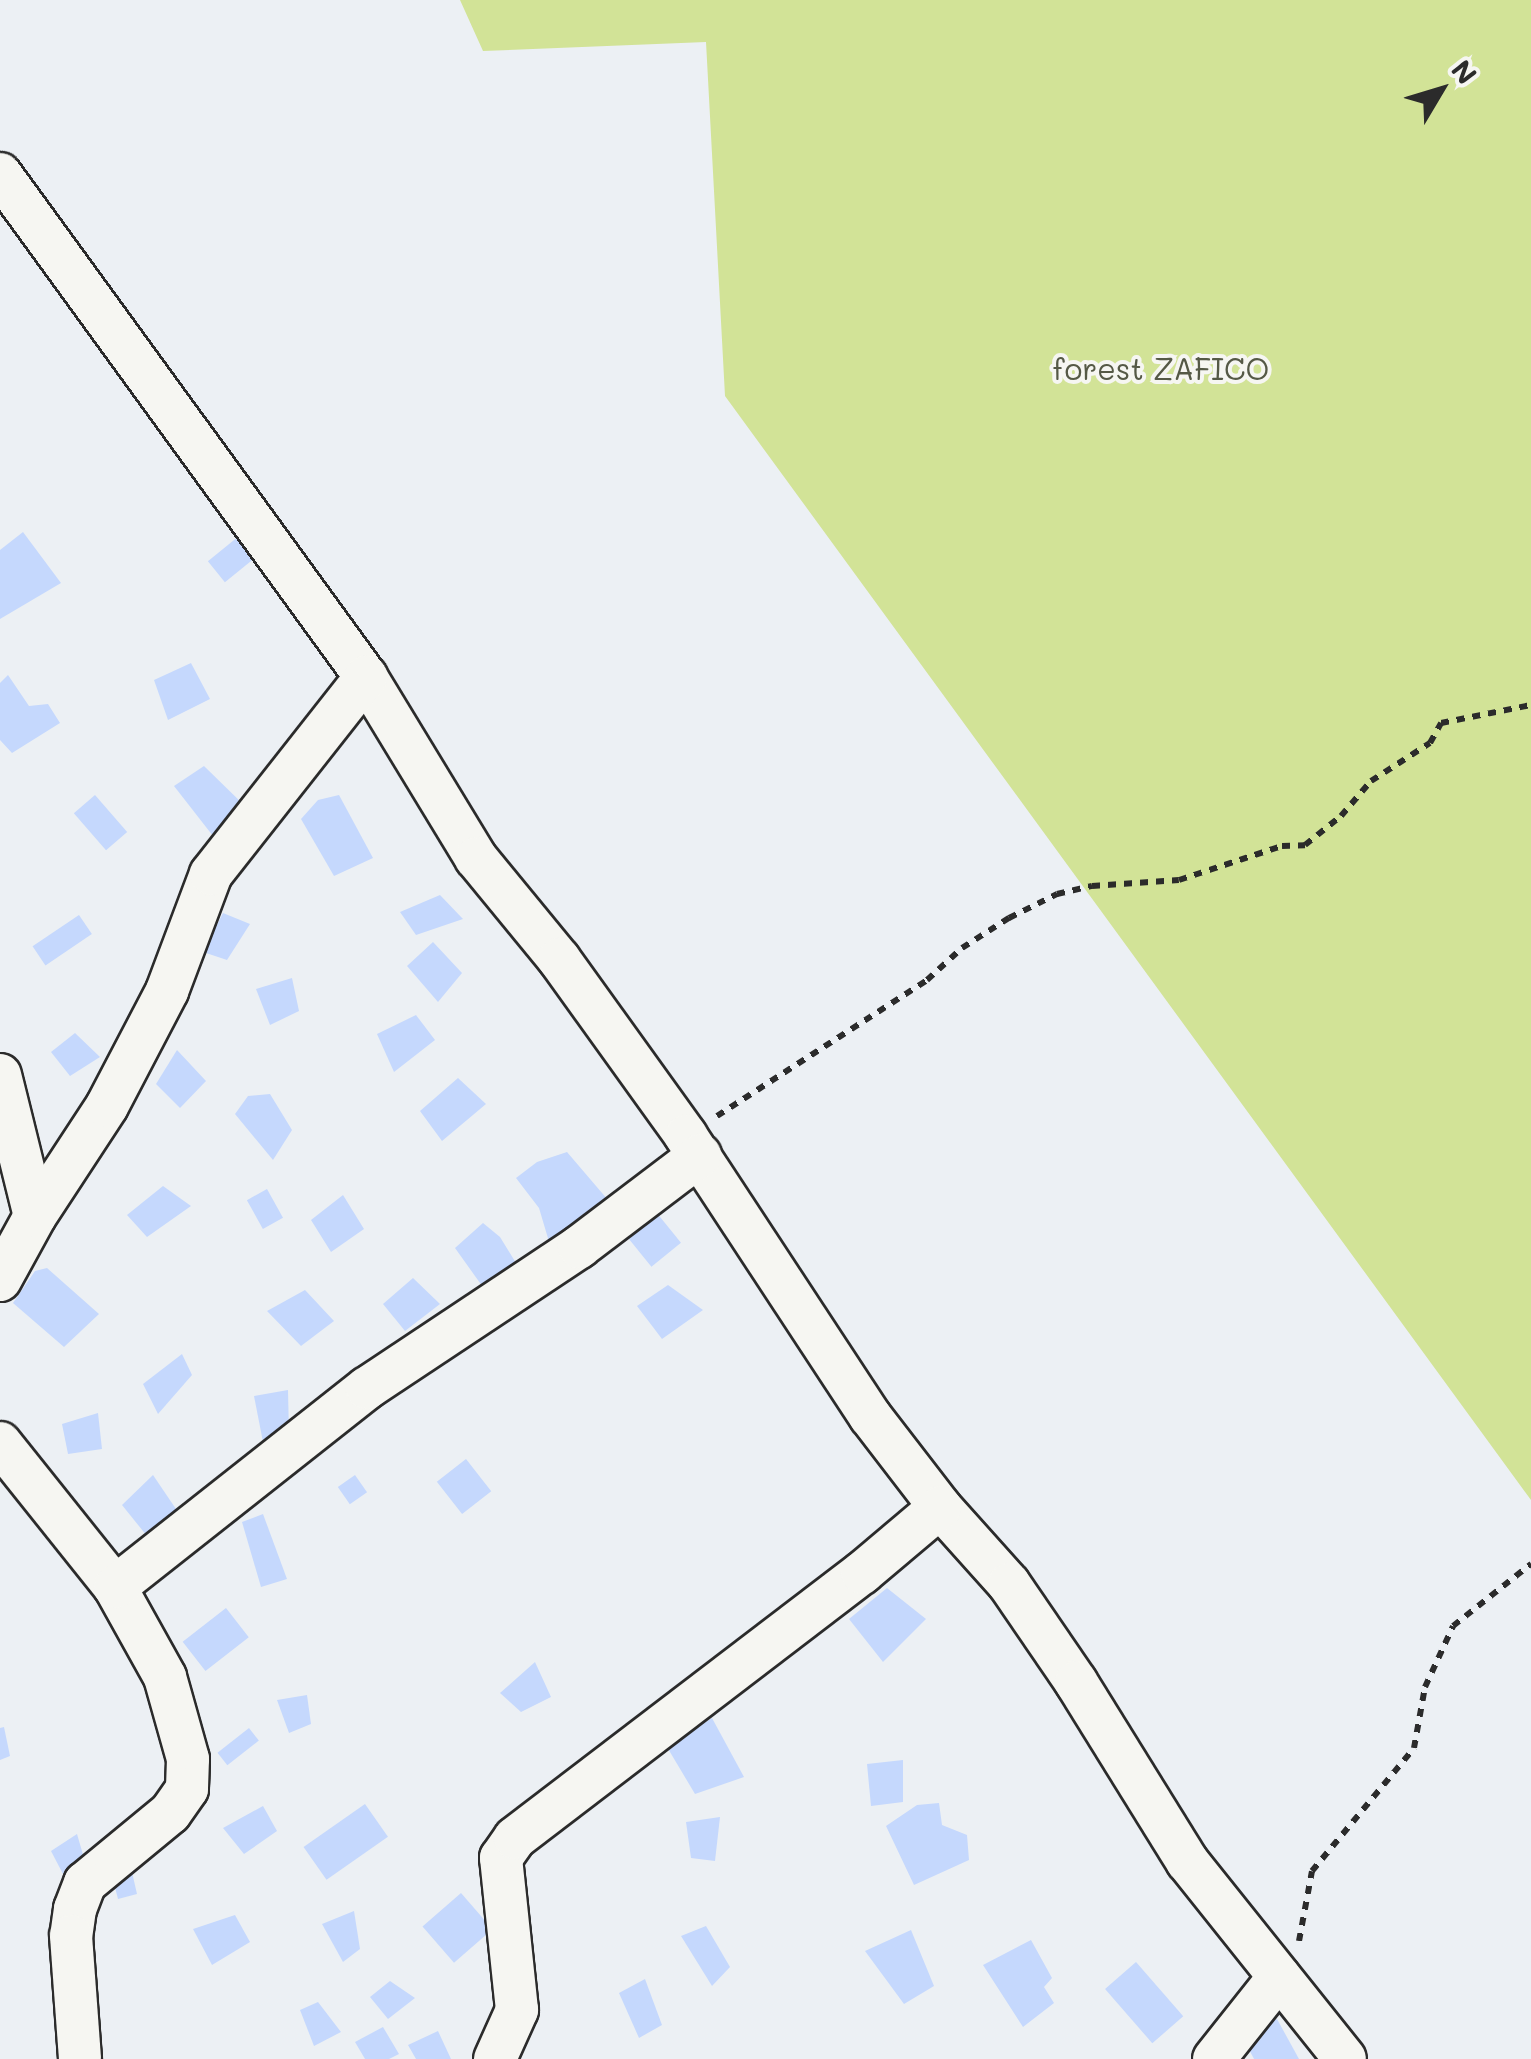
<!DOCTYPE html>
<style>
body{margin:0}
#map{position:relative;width:1531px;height:2059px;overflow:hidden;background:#ecf0f4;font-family:Mali,sans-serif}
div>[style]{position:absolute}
.green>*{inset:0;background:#d2e397}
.building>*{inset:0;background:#c5d8fd;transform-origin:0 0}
.path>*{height:6px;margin-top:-3px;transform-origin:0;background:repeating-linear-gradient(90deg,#2b2b2b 0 8px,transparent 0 16px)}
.roads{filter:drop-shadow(2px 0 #2b2b2b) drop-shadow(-2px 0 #2b2b2b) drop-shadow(0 2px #2b2b2b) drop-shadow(0 -2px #2b2b2b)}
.street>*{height:42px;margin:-21px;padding:0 21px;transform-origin:21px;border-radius:21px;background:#f6f6f2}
span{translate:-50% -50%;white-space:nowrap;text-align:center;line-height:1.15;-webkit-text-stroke:8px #f6f6f2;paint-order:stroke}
.park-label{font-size:30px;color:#555946}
.north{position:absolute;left:1391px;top:40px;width:100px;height:100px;-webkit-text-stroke:8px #f6f6f2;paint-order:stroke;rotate:52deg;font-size:28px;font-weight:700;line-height:40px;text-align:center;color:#2b2b2b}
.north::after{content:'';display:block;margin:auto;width:35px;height:45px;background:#2b2b2b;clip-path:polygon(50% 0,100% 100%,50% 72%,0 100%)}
</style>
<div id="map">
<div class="green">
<div style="clip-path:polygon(460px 0,1531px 0,1531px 1500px,725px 396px,706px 42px,483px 51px)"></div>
</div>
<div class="building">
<div style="clip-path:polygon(23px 532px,61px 583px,0 619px,0 550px)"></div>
<div style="left:239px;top:536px;width:27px;height:40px;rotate:51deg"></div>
<div style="clip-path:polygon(191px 663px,210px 699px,168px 720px,154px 680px)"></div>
<div style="clip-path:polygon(8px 675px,29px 706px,48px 704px,60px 723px,12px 753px,0 740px,0 683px)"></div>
<div style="clip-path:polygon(204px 766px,248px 809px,213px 836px,174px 786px)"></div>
<div style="left:95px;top:795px;width:49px;height:28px;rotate:49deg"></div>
<div style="clip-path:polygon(339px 795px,373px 858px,334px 876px,301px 819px,318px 800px)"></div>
<div style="clip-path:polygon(440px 895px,463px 919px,416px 935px,400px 912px)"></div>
<div style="clip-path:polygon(223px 913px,250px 924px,227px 960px,203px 952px)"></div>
<div style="left:79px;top:915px;width:23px;height:56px;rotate:56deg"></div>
<div style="clip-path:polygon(433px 942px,462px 973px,438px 1002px,407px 966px)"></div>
<div style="clip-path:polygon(292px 978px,299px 1011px,270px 1025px,256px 989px)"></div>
<div style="clip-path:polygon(416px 1015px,435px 1040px,394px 1072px,377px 1034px)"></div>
<div style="clip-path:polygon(75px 1033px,100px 1057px,70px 1076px,51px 1052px)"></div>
<div style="clip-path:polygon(177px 1050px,206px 1081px,180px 1108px,156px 1084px)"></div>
<div style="clip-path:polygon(458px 1078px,486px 1104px,442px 1141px,420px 1111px)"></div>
<div style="clip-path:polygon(270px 1094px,292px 1130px,273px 1160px,235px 1114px,248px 1096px)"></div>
<div style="clip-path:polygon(567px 1152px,608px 1200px,550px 1245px,539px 1208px,516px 1178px,537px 1162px)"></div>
<div style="clip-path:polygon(163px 1186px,191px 1206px,147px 1237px,127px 1215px)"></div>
<div style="left:267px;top:1189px;width:33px;height:23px;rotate:61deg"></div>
<div style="clip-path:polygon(343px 1195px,364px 1229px,331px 1252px,311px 1220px)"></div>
<div style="left:652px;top:1207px;width:46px;height:38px;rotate:51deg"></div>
<div style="clip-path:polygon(483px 1223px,500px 1237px,521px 1271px,485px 1290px,455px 1248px)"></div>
<div style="clip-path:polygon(47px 1268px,99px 1314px,64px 1347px,13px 1303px,35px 1271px)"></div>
<div style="clip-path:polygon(413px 1278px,440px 1304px,405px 1331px,383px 1304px)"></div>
<div style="clip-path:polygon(668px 1285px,703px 1310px,662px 1339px,637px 1306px)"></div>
<div style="clip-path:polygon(305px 1290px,334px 1321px,301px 1346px,267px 1311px)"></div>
<div style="clip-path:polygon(182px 1354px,192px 1375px,158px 1414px,143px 1384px)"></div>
<div style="clip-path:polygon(288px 1390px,289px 1434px,263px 1442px,254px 1396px)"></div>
<div style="clip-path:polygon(98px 1413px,102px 1449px,68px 1454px,62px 1424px)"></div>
<div style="left:466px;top:1459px;width:41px;height:37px;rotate:52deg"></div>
<div style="clip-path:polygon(153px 1475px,178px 1512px,147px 1536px,122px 1505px)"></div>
<div style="left:355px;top:1475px;width:21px;height:21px;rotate:55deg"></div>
<div style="clip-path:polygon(263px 1514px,287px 1579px,261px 1587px,242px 1522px)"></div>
<div style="clip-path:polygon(887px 1588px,926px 1619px,883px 1662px,849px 1619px)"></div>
<div style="left:226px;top:1608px;width:37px;height:55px;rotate:52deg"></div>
<div style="clip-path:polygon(535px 1662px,551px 1697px,521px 1712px,500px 1693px)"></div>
<div style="clip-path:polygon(307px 1695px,311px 1724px,289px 1733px,277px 1700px)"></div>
<div style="clip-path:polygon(712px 1718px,744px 1777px,695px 1794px,667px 1747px)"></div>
<div style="clip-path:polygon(4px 1727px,10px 1756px,0 1760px,0 1728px)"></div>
<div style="left:249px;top:1728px;width:16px;height:40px;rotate:52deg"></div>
<div style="clip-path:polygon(903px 1760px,903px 1802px,871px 1806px,867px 1764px)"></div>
<div style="clip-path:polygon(939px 1803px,942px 1825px,967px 1835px,969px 1860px,914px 1885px,886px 1826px,917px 1805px)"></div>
<div style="left:365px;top:1804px;width:40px;height:75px;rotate:55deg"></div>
<div style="clip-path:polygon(263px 1806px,277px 1831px,244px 1854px,223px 1828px)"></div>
<div style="clip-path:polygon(720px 1817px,715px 1861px,691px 1858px,686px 1822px)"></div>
<div style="clip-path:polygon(77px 1834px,84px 1858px,63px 1874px,51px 1851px)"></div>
<div style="clip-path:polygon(129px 1859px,137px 1894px,118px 1899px,111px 1872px)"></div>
<div style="left:461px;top:1893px;width:48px;height:51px;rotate:49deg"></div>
<div style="clip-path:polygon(354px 1911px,360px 1949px,343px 1962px,322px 1924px)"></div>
<div style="clip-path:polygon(235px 1915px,250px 1942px,212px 1965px,193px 1929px)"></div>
<div style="clip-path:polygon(706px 1926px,730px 1967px,712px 1986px,681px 1936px)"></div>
<div style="clip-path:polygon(911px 1930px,934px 1986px,904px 2004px,865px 1951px)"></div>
<div style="clip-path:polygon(1031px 1940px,1052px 1978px,1044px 1987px,1054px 2003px,1023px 2027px,983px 1965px)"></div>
<div style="left:1136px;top:1962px;width:72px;height:41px;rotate:49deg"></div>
<div style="clip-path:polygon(645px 1979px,662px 2025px,639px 2038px,619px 1993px)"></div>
<div style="clip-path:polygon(390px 1981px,415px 1998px,388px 2019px,370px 1997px)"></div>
<div style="clip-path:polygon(318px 2002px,341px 2032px,314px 2046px,300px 2010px)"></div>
<div style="clip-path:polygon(1277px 2019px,1299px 2059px,1254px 2059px,1243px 2038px)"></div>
<div style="clip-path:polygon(383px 2027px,399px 2054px,389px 2059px,365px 2059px,355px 2042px)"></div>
<div style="clip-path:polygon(438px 2031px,451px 2059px,416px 2059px,408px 2045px)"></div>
</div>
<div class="path">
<div style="left:717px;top:1116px;width:250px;rotate:-32.9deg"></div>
<div style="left:927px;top:980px;width:47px;rotate:-42.4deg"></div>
<div style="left:962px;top:948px;width:56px;rotate:-32.6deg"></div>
<div style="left:1009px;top:918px;width:54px;rotate:-26.6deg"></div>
<div style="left:1057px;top:894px;width:36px;rotate:-13deg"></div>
<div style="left:1092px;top:886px;width:87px;rotate:-3.9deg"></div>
<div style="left:1179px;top:880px;width:108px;rotate:-18.3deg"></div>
<div style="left:1282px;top:846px;width:23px;rotate:-2deg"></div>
<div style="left:1305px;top:845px;width:46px;rotate:-38.9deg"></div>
<div style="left:1341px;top:816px;width:46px;rotate:-49.4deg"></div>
<div style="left:1371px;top:781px;width:70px;rotate:-32.8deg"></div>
<div style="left:1430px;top:743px;width:23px;rotate:-61deg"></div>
<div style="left:1441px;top:723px;width:92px;rotate:-11.3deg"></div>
<div style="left:1299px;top:1941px;width:71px;rotate:-79.5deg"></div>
<div style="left:1312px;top:1871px;width:160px;rotate:-50.3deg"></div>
<div style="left:1414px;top:1748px;width:62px;rotate:-79.8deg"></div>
<div style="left:1425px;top:1687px;width:67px;rotate:-65.3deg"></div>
<div style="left:1453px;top:1626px;width:100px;rotate:-38.5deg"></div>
</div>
<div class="roads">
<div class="street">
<div style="left:0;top:174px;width:622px;rotate:53.96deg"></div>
<div style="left:366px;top:677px;width:212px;rotate:58.7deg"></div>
<div style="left:476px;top:858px;width:131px;rotate:50.6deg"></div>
<div style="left:559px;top:959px;width:218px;rotate:54.3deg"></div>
<div style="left:686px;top:1136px;width:335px;rotate:56.7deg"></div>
<div style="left:870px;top:1416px;width:115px;rotate:52.4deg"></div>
<div style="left:940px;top:1507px;width:103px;rotate:48.1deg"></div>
<div style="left:1009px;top:1584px;width:119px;rotate:55.6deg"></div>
<div style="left:1076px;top:1682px;width:211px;rotate:58.2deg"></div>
<div style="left:1187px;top:1861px;width:253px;rotate:51.4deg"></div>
<div style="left:0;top:1075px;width:145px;rotate:76.1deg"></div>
<div style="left:0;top:1280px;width:73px;rotate:-61.3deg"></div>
<div style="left:35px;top:1216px;width:131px;rotate:-56.8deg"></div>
<div style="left:107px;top:1106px;width:130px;rotate:-62.4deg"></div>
<div style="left:167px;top:991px;width:125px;rotate:-69.4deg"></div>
<div style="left:211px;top:874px;width:251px;rotate:-51.8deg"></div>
<div style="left:0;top:1443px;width:184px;rotate:51.4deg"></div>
<div style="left:115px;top:1587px;width:103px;rotate:60.9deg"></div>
<div style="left:165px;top:1677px;width:85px;rotate:74.3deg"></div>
<div style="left:188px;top:1759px;width:30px;rotate:92deg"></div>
<div style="left:187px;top:1789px;width:29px;rotate:125deg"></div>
<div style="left:170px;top:1813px;width:110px;rotate:140.5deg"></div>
<div style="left:85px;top:1883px;width:28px;rotate:111deg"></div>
<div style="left:75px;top:1909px;width:27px;rotate:98deg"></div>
<div style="left:71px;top:1936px;width:123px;rotate:85.8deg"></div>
<div style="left:115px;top:1587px;width:321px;rotate:-38.3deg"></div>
<div style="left:367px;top:1388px;width:255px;rotate:-33.6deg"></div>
<div style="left:579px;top:1247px;width:152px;rotate:-37.2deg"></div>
<div style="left:495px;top:2059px;width:54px;rotate:-65.8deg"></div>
<div style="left:517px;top:2010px;width:153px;rotate:-96deg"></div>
<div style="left:501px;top:1858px;width:24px;rotate:-55deg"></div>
<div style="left:515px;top:1838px;width:437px;rotate:-37.4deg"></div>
<div style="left:862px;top:1573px;width:102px;rotate:-40.2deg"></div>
<div style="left:1214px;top:2059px;width:105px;rotate:-51.6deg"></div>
</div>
</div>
<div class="park-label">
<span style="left:1161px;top:368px">forest ZAFICO</span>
</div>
<div class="north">N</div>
</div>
